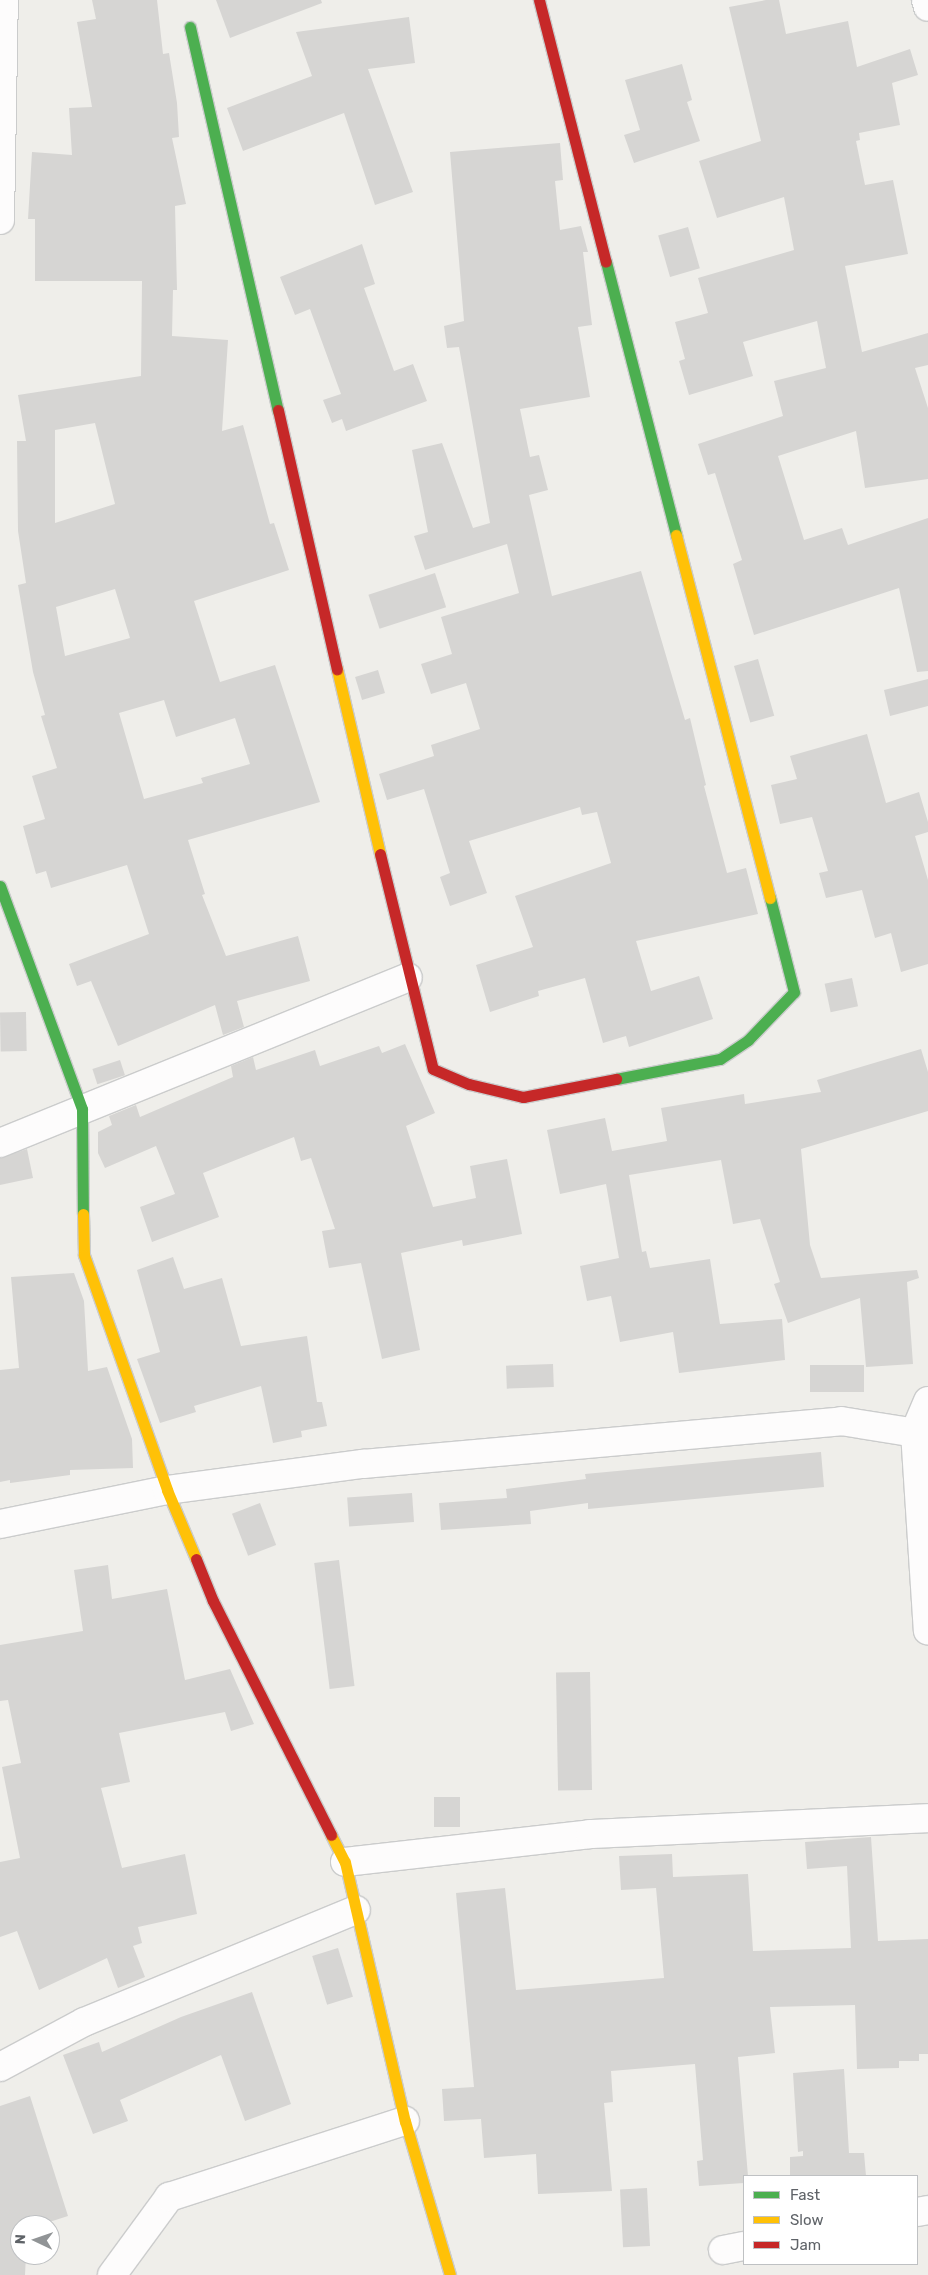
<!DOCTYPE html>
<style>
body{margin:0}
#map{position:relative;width:928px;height:2275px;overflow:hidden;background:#efeeea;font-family:Rubik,sans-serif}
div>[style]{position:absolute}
.building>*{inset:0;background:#d6d5d3;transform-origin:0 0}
.roads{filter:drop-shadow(1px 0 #cbcccc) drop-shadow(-1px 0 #cbcccc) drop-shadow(0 1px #cbcccc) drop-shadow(0 -1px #cbcccc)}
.street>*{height:28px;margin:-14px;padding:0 14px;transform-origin:14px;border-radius:14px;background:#fdfcfc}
.fast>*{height:11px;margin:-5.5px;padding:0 5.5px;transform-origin:5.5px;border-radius:5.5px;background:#4caf50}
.slow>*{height:11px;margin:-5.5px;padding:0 5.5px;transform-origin:5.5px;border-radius:5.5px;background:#ffc107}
.jam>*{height:11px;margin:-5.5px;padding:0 5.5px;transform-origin:5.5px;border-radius:5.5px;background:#c62828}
span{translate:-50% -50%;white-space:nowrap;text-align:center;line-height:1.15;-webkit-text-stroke:4.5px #fff;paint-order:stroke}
.legend{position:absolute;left:743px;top:2175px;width:175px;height:90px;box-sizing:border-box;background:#fff;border:1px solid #bfc1c3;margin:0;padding:6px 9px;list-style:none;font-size:15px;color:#5f6368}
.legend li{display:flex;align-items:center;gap:10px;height:25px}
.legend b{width:25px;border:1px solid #bfc1c3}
.north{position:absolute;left:10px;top:2215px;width:50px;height:50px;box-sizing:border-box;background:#fff;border:1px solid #bfc1c3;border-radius:50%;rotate:273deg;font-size:14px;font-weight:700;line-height:20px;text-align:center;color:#5f6368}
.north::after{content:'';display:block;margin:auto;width:18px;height:22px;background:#919496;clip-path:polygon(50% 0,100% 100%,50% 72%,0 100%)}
</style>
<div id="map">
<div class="building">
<div style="clip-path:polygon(evenodd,92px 0,157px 0,163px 54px,169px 53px,177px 103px,179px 137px,172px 138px,186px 204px,175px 206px,177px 290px,173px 290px,172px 336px,228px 340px,222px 431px,243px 425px,270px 524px,274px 523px,289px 570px,194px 601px,220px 682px,275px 665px,320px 802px,188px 840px,205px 894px,202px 895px,226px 956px,298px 936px,310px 981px,237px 1001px,244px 1027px,223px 1035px,215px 1005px,118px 1046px,91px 981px,77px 986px,69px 964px,149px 934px,127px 865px,51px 888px,46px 871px,36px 874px,23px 826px,45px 819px,32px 776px,57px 768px,41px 716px,45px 715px,33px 672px,18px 585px,26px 583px,18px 531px,17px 441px,26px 441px,18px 395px,141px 376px,142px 281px,35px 281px,35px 219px,28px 219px,32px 152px,72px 155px,69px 108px,92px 107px,77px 22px,96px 19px,92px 0,95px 423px,115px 504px,55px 523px,55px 430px,95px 423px,92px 0,115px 589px,130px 638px,65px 656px,56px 607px,115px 589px,92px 0,164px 700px,176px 737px,235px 718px,250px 764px,201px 778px,203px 783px,144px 799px,119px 713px,164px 700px)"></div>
<div style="clip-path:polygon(216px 0,321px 0,322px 3px,230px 38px)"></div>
<div style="clip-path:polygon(766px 0,779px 0,786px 34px,848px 21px,857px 67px,910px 49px,918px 75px,892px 83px,900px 125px,859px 133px,860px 140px,856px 141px,865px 185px,893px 180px,908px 254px,845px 266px,862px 352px,928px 333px,928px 365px,915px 368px,928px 408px,928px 479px,865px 488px,856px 431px,778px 456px,804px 540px,842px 528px,848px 545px,928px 518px,928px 671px,917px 672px,899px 588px,754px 635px,733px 564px,742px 560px,715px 473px,708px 475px,698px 444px,783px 416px,774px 381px,826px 368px,817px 321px,743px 342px,753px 376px,689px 395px,679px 361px,685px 359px,675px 322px,708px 313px,698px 278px,794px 250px,784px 197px,717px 218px,699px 161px,761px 141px,729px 7px)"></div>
<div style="clip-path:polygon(409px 17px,415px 63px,368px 69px,413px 192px,375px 205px,344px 113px,243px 151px,227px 108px,312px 76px,296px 32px)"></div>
<div style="clip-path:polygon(682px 64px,692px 100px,687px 102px,700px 141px,634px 163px,624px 135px,640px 130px,625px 80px)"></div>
<div style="clip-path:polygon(560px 143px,563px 180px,555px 181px,560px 230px,581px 226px,588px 252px,583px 252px,592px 325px,578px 327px,590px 397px,520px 409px,530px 457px,539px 455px,548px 490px,529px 495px,552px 596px,641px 571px,685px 720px,690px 718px,706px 785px,704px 786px,727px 873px,746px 868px,758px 914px,636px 941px,651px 991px,699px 976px,713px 1019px,629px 1047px,626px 1036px,603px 1043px,585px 978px,538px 991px,539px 996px,490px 1012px,476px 965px,533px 947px,515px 896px,611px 863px,597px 812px,582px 815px,580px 807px,469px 841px,487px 893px,450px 906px,440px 877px,450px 873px,424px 789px,387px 800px,379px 774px,434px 756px,431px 745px,480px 729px,466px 683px,431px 694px,421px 664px,452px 654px,441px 617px,519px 593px,507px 544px,425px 570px,414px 536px,428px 532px,412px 450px,442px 443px,473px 528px,490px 523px,459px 347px,447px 348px,444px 326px,464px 321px,450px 152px)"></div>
<div style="left:688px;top:227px;width:43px;height:31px;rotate:74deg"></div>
<div style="clip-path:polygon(362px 244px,375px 284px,364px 288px,394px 371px,413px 364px,427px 401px,346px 431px,342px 419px,332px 423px,323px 400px,341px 394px,310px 309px,295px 315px,280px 277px)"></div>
<div style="left:435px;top:573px;width:36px;height:70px;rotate:72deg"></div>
<div style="left:758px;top:659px;width:59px;height:25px;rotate:74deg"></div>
<div style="left:378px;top:670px;width:24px;height:24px;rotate:73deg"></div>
<div style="clip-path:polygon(928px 679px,928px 706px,890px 716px,884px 690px)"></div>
<div style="clip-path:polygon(867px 734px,886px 803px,919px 792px,928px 822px,928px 832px,915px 836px,928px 880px,928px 964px,901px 972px,891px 933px,875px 938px,862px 890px,826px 898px,819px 873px,828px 871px,812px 817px,780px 824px,771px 785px,797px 779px,790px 756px)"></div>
<div style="left:852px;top:978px;width:29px;height:28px;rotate:78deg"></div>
<div style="left:26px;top:1012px;width:39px;height:26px;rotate:89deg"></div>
<div style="clip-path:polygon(405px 1044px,435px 1113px,406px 1126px,433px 1207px,476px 1198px,470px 1166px,507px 1159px,522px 1234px,463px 1246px,462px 1240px,401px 1253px,420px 1350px,382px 1359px,361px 1263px,329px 1268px,322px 1231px,335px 1229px,311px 1158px,301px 1161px,294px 1137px,203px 1173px,219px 1217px,152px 1242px,140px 1207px,175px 1194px,156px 1146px,105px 1168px,98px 1153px,98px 1132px,112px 1125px,109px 1116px,136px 1105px,140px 1117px,233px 1077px,231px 1066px,253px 1057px,256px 1070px,315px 1050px,320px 1066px,379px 1046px,382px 1053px)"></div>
<div style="clip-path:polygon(921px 1049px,928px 1072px,928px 1111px,801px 1149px,810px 1245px,821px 1278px,917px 1270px,919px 1278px,907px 1282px,913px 1364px,866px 1367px,860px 1298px,788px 1323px,774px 1284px,780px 1282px,760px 1219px,733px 1224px,721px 1160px,629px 1175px,642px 1252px,646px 1251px,650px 1268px,710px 1259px,720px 1324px,782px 1319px,785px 1360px,679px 1373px,673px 1332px,620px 1342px,611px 1296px,587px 1301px,580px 1266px,619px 1258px,606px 1184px,560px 1194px,547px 1130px,605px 1118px,612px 1151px,667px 1141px,661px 1108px,744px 1094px,745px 1104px,821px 1092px,817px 1080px)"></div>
<div style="left:120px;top:1060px;width:16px;height:29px;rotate:72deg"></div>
<div style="clip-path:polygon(27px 1149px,33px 1178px,0 1185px,0 1158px)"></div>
<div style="clip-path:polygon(173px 1257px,184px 1289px,222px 1278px,241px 1346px,307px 1336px,317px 1402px,322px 1402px,327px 1426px,301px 1431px,302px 1437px,273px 1443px,261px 1386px,194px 1406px,196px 1412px,160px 1423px,137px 1359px,160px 1352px,137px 1270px)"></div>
<div style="clip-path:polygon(74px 1273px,84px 1301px,88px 1371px,107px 1367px,132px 1439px,133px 1468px,70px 1470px,70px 1475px,10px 1483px,10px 1480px,0 1482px,0 1370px,19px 1368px,11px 1277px)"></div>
<div style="left:553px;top:1364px;width:23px;height:47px;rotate:88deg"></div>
<div style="left:810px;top:1365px;width:54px;height:27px"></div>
<div style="clip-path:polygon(821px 1452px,824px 1487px,588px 1509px,588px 1503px,530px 1511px,531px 1524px,441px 1530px,439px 1503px,507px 1498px,506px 1489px,586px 1479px,585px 1474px)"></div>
<div style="left:412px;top:1493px;width:29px;height:65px;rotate:86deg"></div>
<div style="left:260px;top:1503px;width:45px;height:30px;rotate:69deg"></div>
<div style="left:339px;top:1560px;width:127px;height:25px;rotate:83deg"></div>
<div style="clip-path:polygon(108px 1565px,112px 1599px,167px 1589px,185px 1680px,230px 1669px,254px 1724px,231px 1731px,225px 1712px,119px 1733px,130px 1782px,101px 1788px,122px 1868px,185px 1854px,197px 1914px,138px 1927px,142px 1943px,133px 1946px,145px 1977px,118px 1988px,107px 1958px,39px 1990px,17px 1931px,0 1937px,0 1862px,20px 1858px,2px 1767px,21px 1763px,8px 1700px,0 1701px,0 1645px,83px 1631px,74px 1570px)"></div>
<div style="left:590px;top:1672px;width:118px;height:34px;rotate:89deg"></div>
<div style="left:460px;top:1797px;width:30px;height:26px;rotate:90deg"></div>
<div style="clip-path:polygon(871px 1837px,878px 1941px,928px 1939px,928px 2054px,919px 2054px,919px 2061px,899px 2061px,899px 2068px,857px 2069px,855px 2005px,770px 2007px,775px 2053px,738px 2057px,748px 2176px,744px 2176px,744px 2183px,699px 2186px,697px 2161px,703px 2160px,695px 2064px,611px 2071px,613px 2102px,604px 2103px,612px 2191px,538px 2194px,536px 2154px,484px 2158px,481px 2119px,444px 2121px,442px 2089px,474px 2087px,456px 1893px,505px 1888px,516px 1990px,664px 1978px,656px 1888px,621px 1890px,619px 1856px,672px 1854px,673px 1877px,748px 1874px,753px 1951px,851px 1948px,847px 1866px,807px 1869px,805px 1842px)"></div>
<div style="left:338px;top:1948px;width:51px;height:27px;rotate:73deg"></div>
<div style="clip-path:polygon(252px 1992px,291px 2104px,245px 2121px,221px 2055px,120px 2100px,128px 2121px,93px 2134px,63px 2055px,99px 2042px,102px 2052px,181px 2017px)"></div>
<div style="clip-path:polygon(844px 2069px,849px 2153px,864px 2153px,866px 2176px,790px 2176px,790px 2157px,803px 2156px,803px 2151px,798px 2152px,793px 2073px)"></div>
<div style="clip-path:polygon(30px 2096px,68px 2216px,40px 2225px,20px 2225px,20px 2255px,26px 2255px,25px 2275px,0 2275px,0 2106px)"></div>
<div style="left:647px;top:2188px;width:58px;height:27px;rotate:87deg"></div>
</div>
<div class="roads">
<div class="street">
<div style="left:926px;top:0;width:7px;rotate:74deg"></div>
<div style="left:0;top:220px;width:220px;rotate:-89deg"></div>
<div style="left:0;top:1143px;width:440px;rotate:-22.1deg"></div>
<div style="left:928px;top:1401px;width:34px;rotate:113deg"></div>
<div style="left:915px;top:1432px;width:199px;rotate:86.3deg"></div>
<div style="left:0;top:1524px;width:170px;rotate:-11.5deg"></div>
<div style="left:167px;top:1490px;width:198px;rotate:-7.6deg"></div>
<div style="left:363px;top:1464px;width:480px;rotate:-5.1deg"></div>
<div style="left:841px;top:1421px;width:88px;rotate:9.1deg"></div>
<div style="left:345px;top:1862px;width:247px;rotate:-6.5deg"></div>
<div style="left:590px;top:1834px;width:338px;rotate:-2.7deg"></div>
<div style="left:0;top:2067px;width:95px;rotate:-28.2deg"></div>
<div style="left:84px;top:2022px;width:294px;rotate:-22.4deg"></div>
<div style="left:917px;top:2212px;width:11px;rotate:-10deg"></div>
<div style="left:723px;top:2250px;width:21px;rotate:-11deg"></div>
<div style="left:112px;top:2275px;width:97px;rotate:-53.8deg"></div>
<div style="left:169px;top:2197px;width:248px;rotate:-17.9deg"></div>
</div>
<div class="fast">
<div style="left:190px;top:27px;width:393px;rotate:77.1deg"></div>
<div style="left:606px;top:262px;width:282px;rotate:75.6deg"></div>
<div style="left:0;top:886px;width:238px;rotate:69.8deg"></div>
<div style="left:82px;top:1109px;width:105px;rotate:89.5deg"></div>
<div style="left:616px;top:1079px;width:106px;rotate:-10.9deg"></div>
<div style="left:720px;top:1059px;width:34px;rotate:-34deg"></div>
<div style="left:748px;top:1040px;width:66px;rotate:-46.2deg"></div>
<div style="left:794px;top:992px;width:97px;rotate:-104.3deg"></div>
</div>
<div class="slow">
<div style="left:676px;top:535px;width:375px;rotate:75.5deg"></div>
<div style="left:337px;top:669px;width:190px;rotate:76.9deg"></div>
<div style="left:83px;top:1214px;width:41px;rotate:88.6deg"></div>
<div style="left:84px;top:1255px;width:249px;rotate:70.5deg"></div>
<div style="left:167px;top:1490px;width:75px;rotate:67.2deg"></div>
<div style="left:331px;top:1835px;width:30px;rotate:63deg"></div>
<div style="left:345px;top:1862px;width:266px;rotate:77deg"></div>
<div style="left:405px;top:2121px;width:160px;rotate:73.7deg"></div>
</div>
<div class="jam">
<div style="left:539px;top:0;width:270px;rotate:75.7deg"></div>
<div style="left:278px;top:410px;width:266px;rotate:77.2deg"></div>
<div style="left:380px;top:854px;width:221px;rotate:76.2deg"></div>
<div style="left:433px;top:1069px;width:39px;rotate:23deg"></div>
<div style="left:469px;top:1084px;width:56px;rotate:13.5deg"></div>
<div style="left:523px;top:1097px;width:95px;rotate:-11deg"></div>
<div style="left:196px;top:1559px;width:45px;rotate:68deg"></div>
<div style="left:213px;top:1601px;width:262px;rotate:63.2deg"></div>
</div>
</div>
<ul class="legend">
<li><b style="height:6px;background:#4caf50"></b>Fast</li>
<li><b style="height:6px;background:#ffc107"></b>Slow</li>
<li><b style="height:6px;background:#c62828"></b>Jam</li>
</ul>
<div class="north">N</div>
</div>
